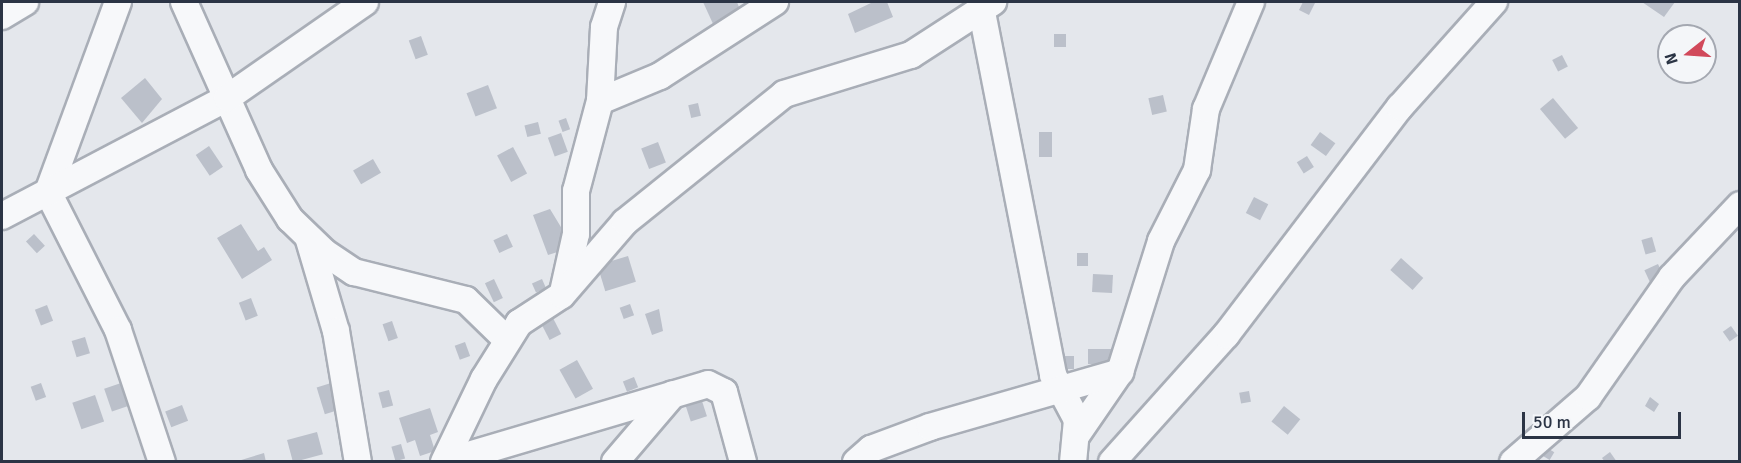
<!DOCTYPE html>
<style>
body{margin:0}
#map{position:relative;width:1741px;height:463px;overflow:hidden;background:#e4e7ec;font-family:Signika,sans-serif}
div>[style]{position:absolute}
.building>*{inset:0;background:#bbc0ca;transform-origin:0 0}
.roads{filter:drop-shadow(2px 0 #a9aeb7) drop-shadow(-2px 0 #a9aeb7) drop-shadow(0 2px #a9aeb7) drop-shadow(0 -2px #a9aeb7)}
.minor>*{height:26px;margin:-13px;padding:0 13px;transform-origin:13px;border-radius:13px;background:#f7f8fa}
span{translate:-50% -50%;white-space:nowrap;text-align:center;line-height:1.15;-webkit-text-stroke:5px #f4f6f9;paint-order:stroke}
.frame{position:absolute;inset:0;border:3px solid #2b3445;pointer-events:none}
.north{position:absolute;left:1657px;top:24px;width:60px;height:60px;box-sizing:border-box;background:#f4f6f9;border:2px solid #a4a8b1;border-radius:50%;rotate:253deg;font-size:16px;font-weight:700;line-height:24px;text-align:center;color:#2b3445}
.north::after{content:'';display:block;margin:auto;width:21px;height:27px;background:#d1495b;clip-path:polygon(50% 0,100% 100%,50% 72%,0 100%)}
.scale{position:absolute;left:1522px;top:412px;width:159px;height:27px;box-sizing:border-box;border:3px solid #2b3445;border-top:0;padding-left:8px;font-size:18px;line-height:21px;white-space:nowrap;color:#2b3445;-webkit-text-stroke:4px #f4f6f9;paint-order:stroke}
</style>
<div id="map">
<div class="building">
<div style="clip-path:polygon(703px 2px,737px 2px,742px 15px,714px 26px)"></div>
<div style="clip-path:polygon(873px 2px,887px 2px,893px 17px,855px 33px,848px 14px)"></div>
<div style="clip-path:polygon(1303px 2px,1315px 3px,1309px 15px,1299px 10px)"></div>
<div style="clip-path:polygon(1642px 2px,1675px 2px,1664px 17px)"></div>
<div style="left:1054px;top:34px;width:12px;height:13px"></div>
<div style="left:421px;top:36px;width:20px;height:13px;rotate:70deg"></div>
<div style="left:1562px;top:55px;width:13px;height:11px;rotate:63deg"></div>
<div style="clip-path:polygon(145px 78px,162px 99px,142px 123px,121px 98px)"></div>
<div style="left:488px;top:85px;width:25px;height:23px;rotate:69deg"></div>
<div style="left:1163px;top:95px;width:17px;height:15px;rotate:77deg"></div>
<div style="left:1553px;top:98px;width:39px;height:17px;rotate:50deg"></div>
<div style="left:698px;top:103px;width:13px;height:10px;rotate:77deg"></div>
<div style="left:566px;top:118px;width:12px;height:8px;rotate:70deg"></div>
<div style="left:538px;top:122px;width:12px;height:14px;rotate:76deg"></div>
<div style="left:1039px;top:132px;width:13px;height:25px"></div>
<div style="left:1320px;top:132px;width:19px;height:16px;rotate:36deg"></div>
<div style="left:561px;top:133px;width:20px;height:14px;rotate:70deg"></div>
<div style="left:658px;top:142px;width:22px;height:18px;rotate:69deg"></div>
<div style="left:209px;top:146px;width:25px;height:16px;rotate:56deg"></div>
<div style="left:513px;top:147px;width:30px;height:18px;rotate:62deg"></div>
<div style="left:1307px;top:156px;width:13px;height:12px;rotate:58deg"></div>
<div style="left:373px;top:159px;width:16px;height:23px;rotate:60deg"></div>
<div style="left:1254px;top:197px;width:16px;height:18px;rotate:27deg"></div>
<div style="clip-path:polygon(550px 209px,567px 237px,560px 239px,564px 250px,548px 255px,533px 215px)"></div>
<div style="clip-path:polygon(241px 224px,258px 251px,264px 247px,272px 260px,242px 279px,217px 238px)"></div>
<div style="left:34px;top:234px;width:16px;height:11px;rotate:47deg"></div>
<div style="left:507px;top:234px;width:14px;height:15px;rotate:65deg"></div>
<div style="left:1652px;top:237px;width:15px;height:11px;rotate:74deg"></div>
<div style="left:1077px;top:253px;width:11px;height:13px"></div>
<div style="left:628px;top:256px;width:27px;height:32px;rotate:73deg"></div>
<div style="left:1401px;top:258px;width:30px;height:16px;rotate:42deg"></div>
<div style="left:1658px;top:264px;width:14px;height:15px;rotate:65deg"></div>
<div style="left:1093px;top:274px;width:20px;height:18px;rotate:3deg"></div>
<div style="left:494px;top:279px;width:21px;height:10px;rotate:65deg"></div>
<div style="left:542px;top:279px;width:10px;height:11px;rotate:66deg"></div>
<div style="left:251px;top:298px;width:19px;height:13px;rotate:69deg"></div>
<div style="left:630px;top:304px;width:12px;height:11px;rotate:70deg"></div>
<div style="left:47px;top:305px;width:17px;height:13px;rotate:69deg"></div>
<div style="clip-path:polygon(659px 309px,663px 331px,652px 335px,645px 314px)"></div>
<div style="left:553px;top:318px;width:18px;height:13px;rotate:63deg"></div>
<div style="left:392px;top:321px;width:18px;height:10px;rotate:71deg"></div>
<div style="left:1731px;top:326px;width:12px;height:10px;rotate:55deg"></div>
<div style="left:85px;top:337px;width:17px;height:14px;rotate:73deg"></div>
<div style="left:465px;top:342px;width:15px;height:11px;rotate:70deg"></div>
<div style="left:1113px;top:349px;width:15px;height:25px;rotate:90deg"></div>
<div style="left:1063px;top:356px;width:11px;height:13px"></div>
<div style="left:577px;top:360px;width:33px;height:20px;rotate:61deg"></div>
<div style="left:634px;top:377px;width:11px;height:12px;rotate:68deg"></div>
<div style="left:124px;top:382px;width:24px;height:21px;rotate:71deg"></div>
<div style="left:41px;top:383px;width:15px;height:11px;rotate:70deg"></div>
<div style="left:331px;top:383px;width:28px;height:15px;rotate:73deg"></div>
<div style="left:389px;top:390px;width:16px;height:11px;rotate:75deg"></div>
<div style="left:1249px;top:391px;width:11px;height:10px;rotate:80deg"></div>
<div style="left:95px;top:395px;width:28px;height:24px;rotate:71deg"></div>
<div style="clip-path:polygon(1650px 397px,1659px 404px,1654px 412px,1645px 406px)"></div>
<div style="left:702px;top:401px;width:16px;height:17px;rotate:72deg"></div>
<div style="left:182px;top:405px;width:17px;height:18px;rotate:69deg"></div>
<div style="left:1284px;top:406px;width:21px;height:20px;rotate:39deg"></div>
<div style="clip-path:polygon(430px 408px,438px 432px,430px 435px,435px 451px,420px 456px,415px 440px,407px 443px,399px 418px)"></div>
<div style="left:317px;top:432px;width:23px;height:31px;rotate:75deg"></div>
<div style="left:401px;top:444px;width:15px;height:10px;rotate:74deg"></div>
<div style="left:1544px;top:446px;width:12px;height:9px;rotate:31deg"></div>
<div style="clip-path:polygon(1610px 452px,1617px 462px,1605px 462px,1602px 458px)"></div>
<div style="clip-path:polygon(264px 453px,266px 462px,238px 462px,238px 461px)"></div>
</div>
<div class="roads">
<div class="minor">
<div style="left:118px;top:2px;width:202px;rotate:110.2deg"></div>
<div style="left:48px;top:192px;width:155px;rotate:63.1deg"></div>
<div style="left:118px;top:330px;width:139px;rotate:71.6deg"></div>
<div style="left:184px;top:2px;width:184px;rotate:65.9deg"></div>
<div style="left:259px;top:170px;width:58px;rotate:57.7deg"></div>
<div style="left:290px;top:219px;width:47px;rotate:44.1deg"></div>
<div style="left:324px;top:252px;width:36px;rotate:34deg"></div>
<div style="left:354px;top:272px;width:115px;rotate:14deg"></div>
<div style="left:466px;top:300px;width:57px;rotate:44.3deg"></div>
<div style="left:980px;top:2px;width:380px;rotate:78.9deg"></div>
<div style="left:1053px;top:375px;width:51px;rotate:61.9deg"></div>
<div style="left:1077px;top:420px;width:42px;rotate:95.4deg"></div>
<div style="left:2px;top:16px;width:27px;rotate:-31deg"></div>
<div style="left:600px;top:101px;width:65px;rotate:-22.6deg"></div>
<div style="left:660px;top:76px;width:137px;rotate:-32.8deg"></div>
<div style="left:2px;top:216px;width:254px;rotate:-27.7deg"></div>
<div style="left:227px;top:98px;width:168px;rotate:-34.8deg"></div>
<div style="left:309px;top:240px;width:95px;rotate:73.5deg"></div>
<div style="left:336px;top:331px;width:133px;rotate:80.5deg"></div>
<div style="left:563px;top:292px;width:59px;rotate:-77.4deg"></div>
<div style="left:576px;top:234px;width:43px;rotate:-90deg"></div>
<div style="left:576px;top:191px;width:93px;rotate:-75.1deg"></div>
<div style="left:600px;top:101px;width:74px;rotate:-86.9deg"></div>
<div style="left:604px;top:27px;width:26px;rotate:-72deg"></div>
<div style="left:1076px;top:436px;width:78px;rotate:-55.5deg"></div>
<div style="left:1120px;top:372px;width:137px;rotate:-72.6deg"></div>
<div style="left:1161px;top:241px;width:80px;rotate:-63.1deg"></div>
<div style="left:1197px;top:170px;width:62px;rotate:-81.6deg"></div>
<div style="left:1206px;top:109px;width:116px;rotate:-67.2deg"></div>
<div style="left:444px;top:462px;width:92px;rotate:-64.3deg"></div>
<div style="left:484px;top:379px;width:66px;rotate:-58deg"></div>
<div style="left:519px;top:323px;width:51px;rotate:-33.1deg"></div>
<div style="left:562px;top:295px;width:96px;rotate:-49.2deg"></div>
<div style="left:625px;top:222px;width:204px;rotate:-38.8deg"></div>
<div style="left:784px;top:94px;width:133px;rotate:-17.1deg"></div>
<div style="left:911px;top:55px;width:98px;rotate:-32.9deg"></div>
<div style="left:445px;top:462px;width:274px;rotate:-16.5deg"></div>
<div style="left:708px;top:384px;width:18px;rotate:27deg"></div>
<div style="left:724px;top:392px;width:73px;rotate:74.8deg"></div>
<div style="left:615px;top:462px;width:89px;rotate:-49.5deg"></div>
<div style="left:856px;top:462px;width:20px;rotate:-41deg"></div>
<div style="left:871px;top:449px;width:63px;rotate:-20.4deg"></div>
<div style="left:930px;top:427px;width:198px;rotate:-16.1deg"></div>
<div style="left:1112px;top:462px;width:171px;rotate:-48.1deg"></div>
<div style="left:1226px;top:335px;width:287px;rotate:-52.7deg"></div>
<div style="left:1400px;top:107px;width:141px;rotate:-48.2deg"></div>
<div style="left:1513px;top:462px;width:99px;rotate:-40.9deg"></div>
<div style="left:1588px;top:397px;width:146px;rotate:-55deg"></div>
<div style="left:1672px;top:277px;width:99px;rotate:-46.6deg"></div>
</div>
</div>
<div class="frame"></div>
<div class="north">N</div>
<div class="scale">50 m</div>
</div>
